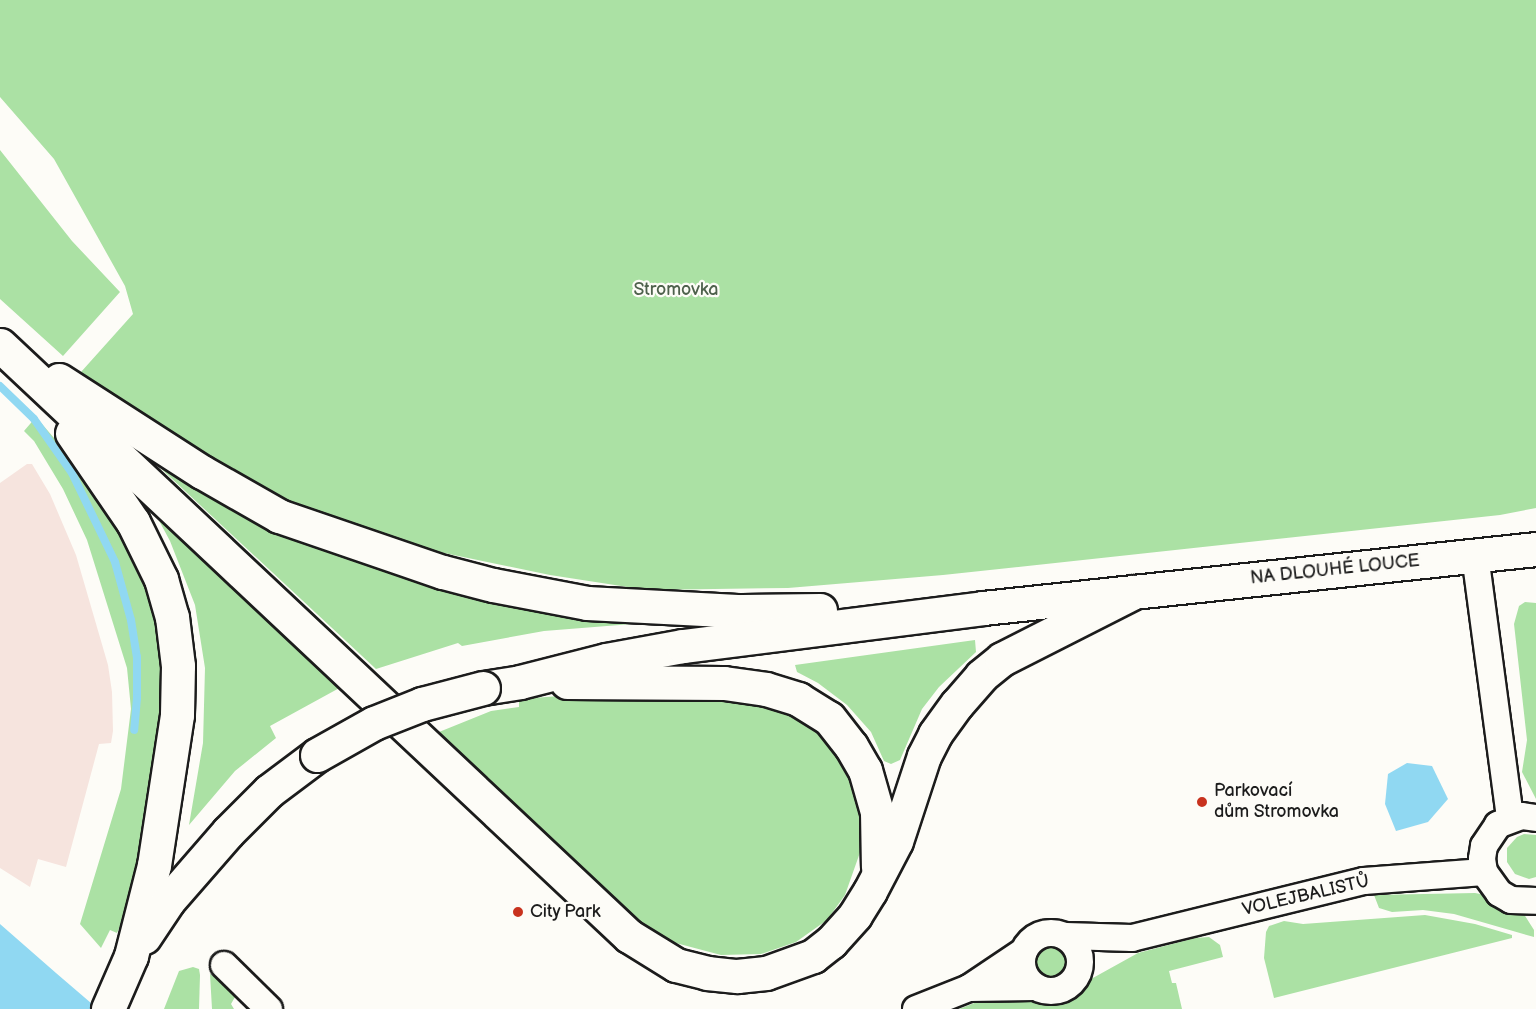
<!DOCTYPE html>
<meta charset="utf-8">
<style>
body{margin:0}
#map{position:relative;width:1536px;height:1009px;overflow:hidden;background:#fdfcf7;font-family:"Balsamiq Sans",sans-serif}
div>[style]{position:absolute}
.built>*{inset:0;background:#f6e4de}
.green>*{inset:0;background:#abe1a4}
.round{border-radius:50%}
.water>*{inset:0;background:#90d8f2}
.stream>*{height:8px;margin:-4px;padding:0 4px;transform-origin:4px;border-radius:4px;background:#90d8f2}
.roads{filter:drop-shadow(2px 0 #1c1c1c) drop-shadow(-2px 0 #1c1c1c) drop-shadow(0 2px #1c1c1c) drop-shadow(0 -2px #1c1c1c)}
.street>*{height:26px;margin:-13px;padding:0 13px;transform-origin:13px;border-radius:13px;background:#fdfcf7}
.street>.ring{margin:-13px;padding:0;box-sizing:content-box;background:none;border:26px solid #fdfcf7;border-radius:50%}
.secondary>*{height:33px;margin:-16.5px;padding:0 16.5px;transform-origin:16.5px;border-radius:16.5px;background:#fdfcf7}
.bridges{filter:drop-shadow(2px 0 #1c1c1c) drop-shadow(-2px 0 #1c1c1c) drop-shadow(0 2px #1c1c1c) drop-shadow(0 -2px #1c1c1c)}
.secondary-bridge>*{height:33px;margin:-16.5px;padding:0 16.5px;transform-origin:16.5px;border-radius:16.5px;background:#fdfcf7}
.dots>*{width:16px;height:16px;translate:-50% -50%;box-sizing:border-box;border:3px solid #fdfcf7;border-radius:50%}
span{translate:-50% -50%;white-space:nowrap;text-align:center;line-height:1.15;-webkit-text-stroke:4.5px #fdfcf7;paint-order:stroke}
.park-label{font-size:18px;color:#4e614c}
.street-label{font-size:18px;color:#1c1c1c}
.poi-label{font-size:18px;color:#1c1c1c}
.left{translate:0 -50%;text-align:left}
</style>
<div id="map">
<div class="built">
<div style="clip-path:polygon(27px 464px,32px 464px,50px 494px,76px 555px,108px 665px,112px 692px,113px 731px,111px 743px,99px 744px,66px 867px,38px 859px,30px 887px,0 868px,0 483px)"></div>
</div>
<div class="green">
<div style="clip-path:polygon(0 0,1536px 0,1536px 508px,1500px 515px,943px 575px,788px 588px,647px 590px,550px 575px,444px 553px,347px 527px,268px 495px,133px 412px,81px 372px,133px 314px,125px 286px,54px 159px,0 97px)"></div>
<div style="clip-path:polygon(0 150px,72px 241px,120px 292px,63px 356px,0 299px)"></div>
<div style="clip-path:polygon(36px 417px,97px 488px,150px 584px,170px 667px,133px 897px,117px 933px,110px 930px,101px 948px,80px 924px,121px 789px,131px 709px,127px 668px,87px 540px,63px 489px,34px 441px,24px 431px)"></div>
<div style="clip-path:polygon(141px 450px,228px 504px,670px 621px,544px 631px,462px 646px,458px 643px,376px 669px)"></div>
<div style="clip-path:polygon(161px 514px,343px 686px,270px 726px,276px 738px,235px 771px,189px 825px,203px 743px,205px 668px,195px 605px,170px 541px,156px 515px)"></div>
<div style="clip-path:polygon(1525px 602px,1536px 603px,1536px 799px,1522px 772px,1527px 740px,1514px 624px,1519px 606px)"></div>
<div style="clip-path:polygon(975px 640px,976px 652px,939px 687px,922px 709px,900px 760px,891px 764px,884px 761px,871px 732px,847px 705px,818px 683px,797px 672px,795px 665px)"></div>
<div style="clip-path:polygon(756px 695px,825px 731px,855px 772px,865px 804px,863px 844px,845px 895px,827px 920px,796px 942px,761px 954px,721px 955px,672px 942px,645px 926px,439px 732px,491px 711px,519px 707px,519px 699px,560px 696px)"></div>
<div style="clip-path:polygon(1524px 834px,1536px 835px,1536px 877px,1529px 879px,1515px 874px,1507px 862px,1507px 848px,1517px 837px)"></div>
<div style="clip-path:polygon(1475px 893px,1491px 896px,1522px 911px,1534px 930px,1534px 937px,1454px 914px,1423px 910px,1392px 912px,1379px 908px,1374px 895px)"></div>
<div style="clip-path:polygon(1425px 915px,1475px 924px,1512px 935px,1512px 938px,1274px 998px,1264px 958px,1266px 932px,1269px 926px,1284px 921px,1303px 924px)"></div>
<div style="clip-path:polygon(1209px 937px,1220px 945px,1223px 957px,1169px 971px,1172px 983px,1176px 983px,1182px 1009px,959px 1009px,982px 1000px,1064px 994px,1138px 953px,1195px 938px)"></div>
<div class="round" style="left:1034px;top:946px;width:34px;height:34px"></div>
<div style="clip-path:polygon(193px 967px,199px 969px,200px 975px,199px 1009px,164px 1009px,179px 971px)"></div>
<div style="clip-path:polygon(210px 974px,222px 982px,235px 997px,231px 1004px,234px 1009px,212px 1009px)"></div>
</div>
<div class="water">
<div style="clip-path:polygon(1407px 763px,1432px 766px,1448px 799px,1428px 822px,1396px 831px,1385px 804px,1388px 774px)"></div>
<div style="clip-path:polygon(0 924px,56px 973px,98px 1009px,0 1009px)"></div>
</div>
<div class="stream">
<div style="left:0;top:386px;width:47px;rotate:44.1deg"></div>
<div style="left:34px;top:419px;width:66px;rotate:54.9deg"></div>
<div style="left:72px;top:473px;width:99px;rotate:64.2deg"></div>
<div style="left:115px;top:562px;width:60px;rotate:74.6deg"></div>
<div style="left:131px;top:620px;width:37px;rotate:81deg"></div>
<div style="left:137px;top:657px;width:41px;rotate:90deg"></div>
<div style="left:137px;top:698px;width:32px;rotate:95deg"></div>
</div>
<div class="roads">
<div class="street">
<div style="left:1475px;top:555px;width:266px;rotate:82.4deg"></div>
<div style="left:1536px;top:818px;width:15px;rotate:-172deg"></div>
<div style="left:1521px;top:816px;width:25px;rotate:159deg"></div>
<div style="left:1498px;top:825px;width:25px;rotate:124deg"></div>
<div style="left:1484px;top:846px;width:13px;rotate:99deg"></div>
<div style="left:1482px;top:859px;width:13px;rotate:81deg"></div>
<div style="left:1484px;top:872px;width:26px;rotate:54deg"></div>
<div style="left:1499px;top:893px;width:14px;rotate:30deg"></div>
<div style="left:1511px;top:900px;width:25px;rotate:2deg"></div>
<div class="ring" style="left:1022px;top:933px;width:32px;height:32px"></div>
<div style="left:1066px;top:936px;width:66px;rotate:1.7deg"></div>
<div style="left:1132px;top:938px;width:239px;rotate:-13.8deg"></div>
<div style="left:1364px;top:881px;width:120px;rotate:-4.3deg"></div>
<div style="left:224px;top:965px;width:63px;rotate:44.4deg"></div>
<div style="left:969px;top:988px;width:65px;rotate:-0.9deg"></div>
<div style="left:916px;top:1009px;width:57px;rotate:-21.6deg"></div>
<div style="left:969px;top:988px;width:66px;rotate:-33.9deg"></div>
</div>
<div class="secondary">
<div style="left:0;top:345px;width:863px;rotate:43.22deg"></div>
<div style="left:629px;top:936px;width:55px;rotate:31.7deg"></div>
<div style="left:676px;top:965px;width:32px;rotate:14deg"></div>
<div style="left:707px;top:973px;width:30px;rotate:6deg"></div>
<div style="left:737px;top:976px;width:29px;rotate:-6deg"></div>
<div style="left:766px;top:973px;width:50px;rotate:-19.9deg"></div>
<div style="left:813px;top:956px;width:23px;rotate:-38deg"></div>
<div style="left:831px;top:942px;width:36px;rotate:-48deg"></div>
<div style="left:855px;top:915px;width:28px;rotate:-58deg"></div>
<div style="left:870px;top:891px;width:56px;rotate:-62.5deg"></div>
<div style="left:896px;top:841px;width:89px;rotate:-71.8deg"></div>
<div style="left:924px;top:756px;width:25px;rotate:-63deg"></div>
<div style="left:935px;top:734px;width:37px;rotate:-54deg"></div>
<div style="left:957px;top:704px;width:37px;rotate:-49deg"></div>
<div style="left:981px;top:676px;width:27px;rotate:-39deg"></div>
<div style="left:1002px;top:659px;width:148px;rotate:-26.9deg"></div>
<div style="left:59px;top:380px;width:170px;rotate:32.8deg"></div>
<div style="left:202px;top:472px;width:89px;rotate:29.7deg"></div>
<div style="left:279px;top:516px;width:173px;rotate:18.9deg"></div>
<div style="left:443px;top:572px;width:52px;rotate:14.6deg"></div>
<div style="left:493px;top:585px;width:96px;rotate:10.8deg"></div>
<div style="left:587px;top:603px;width:155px;rotate:3deg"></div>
<div style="left:742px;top:611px;width:78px;rotate:-0.7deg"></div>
<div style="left:72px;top:433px;width:108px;rotate:55.6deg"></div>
<div style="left:133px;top:522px;width:64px;rotate:63.8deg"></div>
<div style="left:161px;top:579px;width:40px;rotate:74deg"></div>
<div style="left:172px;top:617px;width:49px;rotate:83deg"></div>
<div style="left:178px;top:666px;width:49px;rotate:91.2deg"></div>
<div style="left:177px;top:715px;width:152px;rotate:98.7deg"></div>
<div style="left:154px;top:865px;width:94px;rotate:104.2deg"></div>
<div style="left:131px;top:956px;width:58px;rotate:113.5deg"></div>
<div style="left:567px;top:682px;width:157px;rotate:0.4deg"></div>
<div style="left:724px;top:683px;width:42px;rotate:8.1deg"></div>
<div style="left:766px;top:689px;width:34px;rotate:17deg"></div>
<div style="left:798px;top:699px;width:36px;rotate:32deg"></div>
<div style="left:829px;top:718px;width:36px;rotate:52deg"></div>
<div style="left:851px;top:746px;width:28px;rotate:60deg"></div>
<div style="left:865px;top:770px;width:44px;rotate:74.1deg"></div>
<div style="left:877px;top:812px;width:55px;rotate:89deg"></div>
<div style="left:483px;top:688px;width:37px;rotate:-9deg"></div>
<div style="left:520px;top:682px;width:89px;rotate:-14.3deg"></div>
<div style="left:606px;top:660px;width:78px;rotate:-10.3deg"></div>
<div style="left:683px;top:646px;width:302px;rotate:-7.2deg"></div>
<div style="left:983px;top:608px;width:556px;rotate:-6.09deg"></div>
<div style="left:144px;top:937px;width:43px;rotate:-56.3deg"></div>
<div style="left:168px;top:901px;width:91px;rotate:-49deg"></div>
<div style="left:228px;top:832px;width:58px;rotate:-45deg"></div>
<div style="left:269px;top:791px;width:60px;rotate:-36.9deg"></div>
</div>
</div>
<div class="bridges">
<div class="secondary-bridge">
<div style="left:317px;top:755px;width:65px;rotate:-29.3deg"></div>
<div style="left:374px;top:723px;width:52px;rotate:-21.6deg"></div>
<div style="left:422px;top:704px;width:63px;rotate:-14.7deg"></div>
</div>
</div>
<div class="dots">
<div style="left:1202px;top:802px;background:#c8321e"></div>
<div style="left:518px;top:912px;background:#c8321e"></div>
</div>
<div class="park-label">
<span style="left:676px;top:290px">Stromovka</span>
</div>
<div class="street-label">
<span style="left:1335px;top:570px;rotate:-6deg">NA DLOUHÉ LOUCE</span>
<span style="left:1306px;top:896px;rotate:-13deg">VOLEJBALISTŮ</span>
</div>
<div class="poi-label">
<span class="left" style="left:1214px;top:802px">Parkovací<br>dům Stromovka</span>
<span class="left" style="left:530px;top:912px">City Park</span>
</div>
</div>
